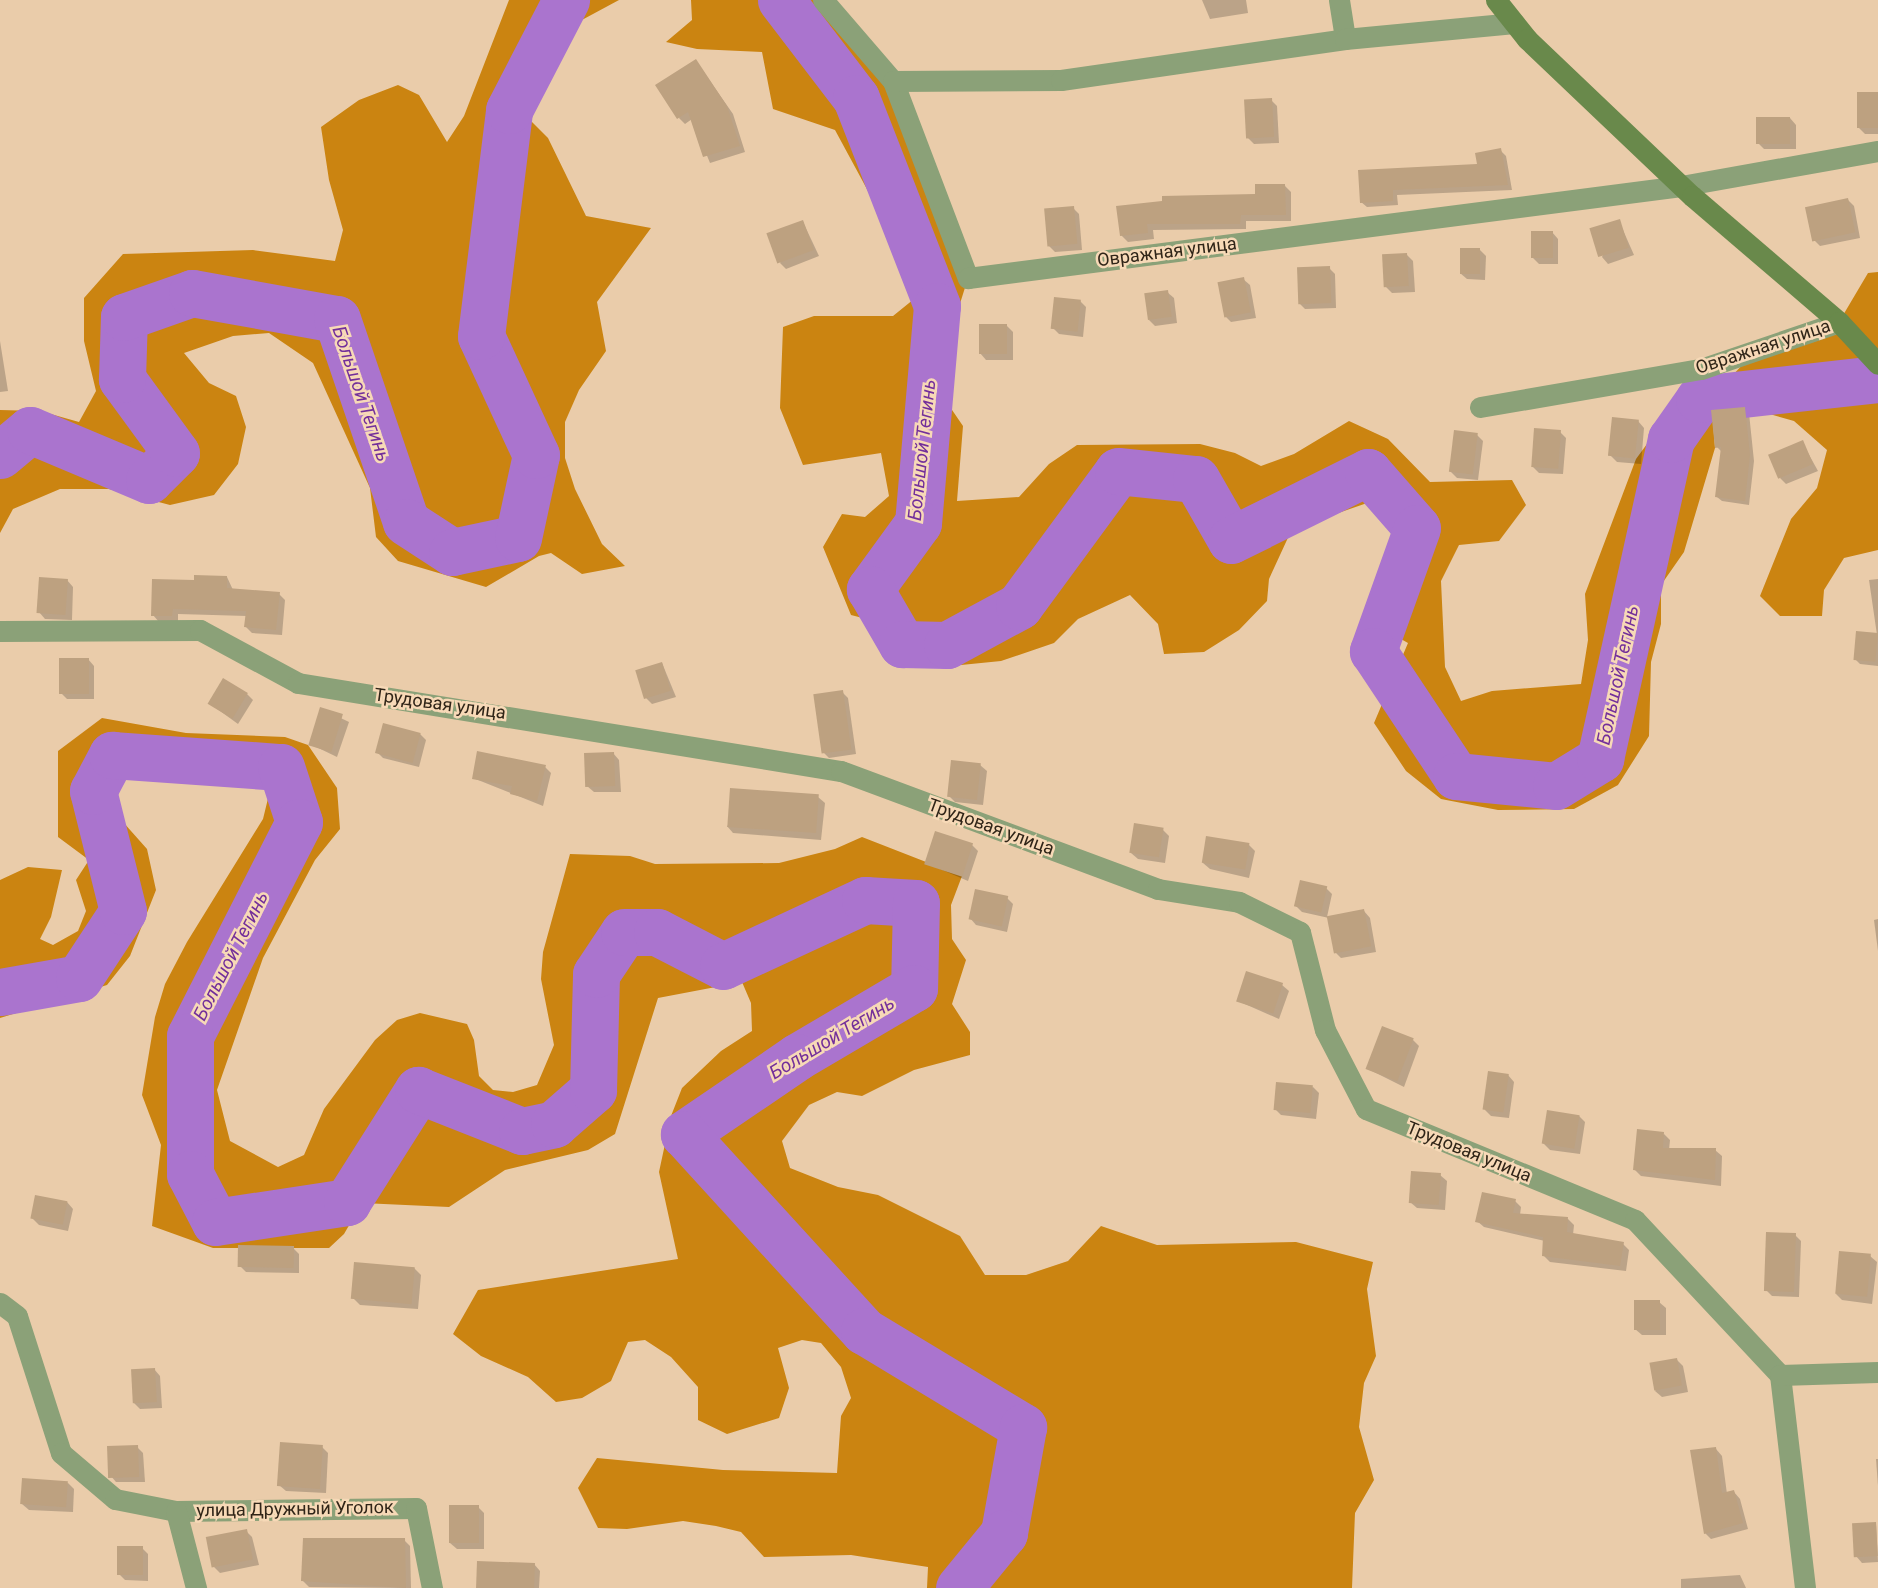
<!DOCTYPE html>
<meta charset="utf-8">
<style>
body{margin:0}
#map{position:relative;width:1878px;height:1588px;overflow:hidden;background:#eaccaa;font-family:Roboto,sans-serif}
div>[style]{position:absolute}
.forest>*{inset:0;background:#cb8411}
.shadow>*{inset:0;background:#0003}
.river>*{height:47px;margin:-23.5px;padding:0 23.5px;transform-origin:23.5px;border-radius:23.5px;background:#aa74ce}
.building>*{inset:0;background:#bda180;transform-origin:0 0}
.street>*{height:21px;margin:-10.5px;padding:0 10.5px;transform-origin:10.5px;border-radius:10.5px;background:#8ba178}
.secondary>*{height:21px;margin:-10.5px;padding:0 10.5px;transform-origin:10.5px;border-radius:10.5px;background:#69894b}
span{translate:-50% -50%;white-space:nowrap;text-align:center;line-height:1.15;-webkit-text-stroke:5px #f7d9b7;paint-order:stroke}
.street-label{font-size:18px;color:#302518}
.water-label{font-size:19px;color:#732f9a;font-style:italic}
</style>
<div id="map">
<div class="forest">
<div style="clip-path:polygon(509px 0,619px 0,567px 28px,535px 78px,529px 119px,548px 138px,586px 216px,651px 228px,597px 302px,606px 351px,579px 390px,565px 422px,565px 458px,575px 489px,602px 544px,625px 566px,582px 574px,551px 553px,539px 556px,486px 587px,398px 561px,376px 537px,370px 488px,313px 363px,269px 333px,233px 336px,184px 353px,209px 383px,236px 396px,246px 427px,238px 464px,214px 495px,170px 505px,109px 489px,60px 489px,13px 509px,0 533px,0 410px,40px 411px,79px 422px,96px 391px,84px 341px,84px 298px,123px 254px,253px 250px,335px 261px,343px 230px,329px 180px,321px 127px,359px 100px,398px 85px,419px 95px,447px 142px,464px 116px)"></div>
<div style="clip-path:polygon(691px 0,823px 0,893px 81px,968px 278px,943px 358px,950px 407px,963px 426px,957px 501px,1019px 497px,1049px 464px,1077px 445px,1200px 444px,1235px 453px,1261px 466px,1294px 454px,1349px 421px,1388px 439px,1430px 482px,1512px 480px,1526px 505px,1499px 541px,1459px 545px,1441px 581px,1445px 667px,1461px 701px,1492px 691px,1581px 684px,1588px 640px,1585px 594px,1636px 459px,1688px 388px,1732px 376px,1756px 350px,1839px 322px,1868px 273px,1878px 272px,1878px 550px,1844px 558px,1824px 590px,1822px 616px,1780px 616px,1760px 596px,1791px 519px,1817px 488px,1827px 450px,1794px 421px,1745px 407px,1712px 410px,1715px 448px,1684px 552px,1661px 585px,1661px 624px,1651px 662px,1649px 736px,1618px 785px,1574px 809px,1498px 810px,1441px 799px,1406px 771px,1374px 723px,1408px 643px,1367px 620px,1396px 523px,1370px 502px,1292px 529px,1269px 579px,1267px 601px,1239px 630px,1204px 652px,1164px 654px,1158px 624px,1130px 595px,1078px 619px,1054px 643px,1001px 661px,961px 665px,919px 661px,909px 630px,851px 615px,823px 547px,842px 514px,865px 517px,889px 496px,881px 453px,803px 465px,780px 408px,783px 327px,814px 316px,893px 316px,914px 299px,908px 265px,835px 130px,773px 109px,762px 52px,697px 49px,666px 42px,692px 20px)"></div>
<div style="clip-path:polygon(102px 718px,186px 733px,285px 737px,308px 745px,337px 788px,340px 829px,315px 860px,263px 958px,217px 1090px,230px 1141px,278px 1167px,304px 1155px,324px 1109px,375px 1040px,397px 1020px,420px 1013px,467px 1024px,474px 1040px,479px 1076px,493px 1090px,513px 1092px,537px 1085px,554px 1045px,541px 979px,543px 952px,570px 854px,630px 856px,655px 864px,779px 863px,835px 849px,862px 837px,962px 876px,951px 905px,952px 939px,966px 960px,952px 1004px,970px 1032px,970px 1055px,914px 1070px,862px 1096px,837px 1092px,809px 1105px,782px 1141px,790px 1168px,838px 1187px,878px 1195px,960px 1236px,985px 1275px,1026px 1275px,1068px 1261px,1101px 1226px,1157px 1245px,1296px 1242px,1373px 1262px,1367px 1289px,1376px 1356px,1364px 1383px,1359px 1427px,1374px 1480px,1355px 1513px,1352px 1588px,927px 1588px,928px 1567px,851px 1555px,764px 1557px,741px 1532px,716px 1526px,683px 1521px,627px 1529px,598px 1528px,578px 1488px,597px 1458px,723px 1470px,837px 1473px,841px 1416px,851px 1398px,841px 1367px,821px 1343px,802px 1340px,778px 1348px,789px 1388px,779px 1418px,727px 1434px,698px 1420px,698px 1387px,671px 1357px,645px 1340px,628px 1342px,611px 1381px,582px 1398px,556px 1402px,528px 1377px,481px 1356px,453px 1334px,478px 1290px,678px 1259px,659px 1172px,671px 1116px,682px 1088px,721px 1051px,752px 1031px,751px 1003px,742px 982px,658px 998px,615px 1134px,588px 1150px,505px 1170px,449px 1207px,362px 1203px,344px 1234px,329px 1248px,213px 1248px,152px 1226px,161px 1145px,142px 1095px,155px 1017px,165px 984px,187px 942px,263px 819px,273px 778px,179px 770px,145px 771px,117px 781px,107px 804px,147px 849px,156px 890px,130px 956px,107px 985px,0 1018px,0 880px,28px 867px,62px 870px,51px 917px,40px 939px,53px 945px,78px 931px,86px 911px,76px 880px,89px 860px,58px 837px,58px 751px)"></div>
</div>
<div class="shadow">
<div style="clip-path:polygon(1202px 0,1246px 0,1248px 13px,1210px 19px)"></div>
<div style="clip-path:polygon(696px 61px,733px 114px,745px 152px,710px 163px,692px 119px,685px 124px,679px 118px)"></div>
<div style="clip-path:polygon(1878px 94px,1878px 134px,1865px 134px,1859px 128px)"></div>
<div style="clip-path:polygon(1271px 100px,1277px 106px,1279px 143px,1254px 144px,1248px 138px)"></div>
<div style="clip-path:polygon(1790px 118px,1796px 125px,1796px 149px,1764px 149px,1758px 143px)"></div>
<div style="clip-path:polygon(1500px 150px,1506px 156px,1512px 190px,1397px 195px,1398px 205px,1367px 207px,1361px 202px,1359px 172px,1480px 166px)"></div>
<div style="clip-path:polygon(1285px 186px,1291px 192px,1291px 221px,1246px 221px,1246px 229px,1153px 230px,1154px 239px,1128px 242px,1121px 235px,1118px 208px,1257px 196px)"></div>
<div style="clip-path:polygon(1848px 200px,1854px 206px,1860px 238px,1820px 246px,1814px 240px)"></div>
<div style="clip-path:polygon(1073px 208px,1079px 214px,1082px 250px,1055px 252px,1049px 246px)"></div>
<div style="clip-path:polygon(1619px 221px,1634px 255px,1608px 264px,1602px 257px)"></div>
<div style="clip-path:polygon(803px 222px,819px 256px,786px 269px,780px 263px)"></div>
<div style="clip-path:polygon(1552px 232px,1558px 239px,1558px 264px,1539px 264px,1533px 258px)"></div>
<div style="clip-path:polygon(1480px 250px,1486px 256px,1485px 280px,1467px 279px,1460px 273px)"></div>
<div style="clip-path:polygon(1407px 255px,1413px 261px,1415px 292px,1392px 293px,1386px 287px)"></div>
<div style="clip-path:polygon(1329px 268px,1335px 274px,1336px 308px,1305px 309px,1299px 303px)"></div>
<div style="clip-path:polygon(1243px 279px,1250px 285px,1256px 318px,1231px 322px,1225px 316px)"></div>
<div style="clip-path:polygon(1167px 292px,1174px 298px,1177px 323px,1155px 326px,1149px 320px)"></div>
<div style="clip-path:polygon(1080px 301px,1086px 307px,1083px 337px,1059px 334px,1053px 328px)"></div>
<div style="clip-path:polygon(1007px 326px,1013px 332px,1013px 360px,986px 360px,980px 353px)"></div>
<div style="clip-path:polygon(0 341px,8px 391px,0 392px)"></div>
<div style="clip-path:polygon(1744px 408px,1749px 413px,1754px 461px,1749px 505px,1722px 501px,1717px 497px,1723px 453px,1717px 447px)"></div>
<div style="clip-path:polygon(1638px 421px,1644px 428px,1641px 464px,1617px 462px,1611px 456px)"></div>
<div style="clip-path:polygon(1560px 432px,1566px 438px,1563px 474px,1539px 473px,1533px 467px)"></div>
<div style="clip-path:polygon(1477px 435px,1483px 441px,1478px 480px,1457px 478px,1450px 471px)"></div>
<div style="clip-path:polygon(1802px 442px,1818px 471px,1786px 484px,1780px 478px)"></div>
<div style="clip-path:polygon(227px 577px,233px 590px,279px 594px,285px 600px,282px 635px,252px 633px,246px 627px,247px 616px,178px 614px,178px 622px,159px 622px,153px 615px,195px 581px)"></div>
<div style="clip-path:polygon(1878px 579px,1878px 666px,1860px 664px,1855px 659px,1877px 635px,1869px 580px)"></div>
<div style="clip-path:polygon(67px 580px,73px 587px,72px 620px,45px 619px,39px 612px)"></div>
<div style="clip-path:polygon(88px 659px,94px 666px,94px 699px,67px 699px,61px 693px)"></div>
<div style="clip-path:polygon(662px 663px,676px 697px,652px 704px,646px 698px)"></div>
<div style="clip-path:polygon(842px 692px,848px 698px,856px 754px,829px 758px,823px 752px)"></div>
<div style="clip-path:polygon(247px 694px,253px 700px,238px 724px,209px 703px)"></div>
<div style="clip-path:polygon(322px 709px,349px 722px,337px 757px,310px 744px)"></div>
<div style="clip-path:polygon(420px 734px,426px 740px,419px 767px,383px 758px,377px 752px)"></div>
<div style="clip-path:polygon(613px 753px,619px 760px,621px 792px,594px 792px,587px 786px)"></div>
<div style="clip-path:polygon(980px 765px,987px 771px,983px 805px,955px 802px,949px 796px)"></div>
<div style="clip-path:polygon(545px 767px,551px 773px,543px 806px,473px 778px)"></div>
<div style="clip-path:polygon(818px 797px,825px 803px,821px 840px,733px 833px,727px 826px)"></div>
<div style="clip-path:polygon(1163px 830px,1169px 836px,1165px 863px,1138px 859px,1131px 853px)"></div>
<div style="clip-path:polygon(972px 845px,978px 851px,968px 881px,926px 863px)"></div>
<div style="clip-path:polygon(1249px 845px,1255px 851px,1249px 878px,1210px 869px,1203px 863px)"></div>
<div style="clip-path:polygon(1326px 888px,1332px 894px,1327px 917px,1364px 911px,1370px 918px,1376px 952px,1341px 958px,1335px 952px,1329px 918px,1302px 912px,1296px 906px)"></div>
<div style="clip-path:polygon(1007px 898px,1013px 904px,1007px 932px,976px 925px,970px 918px)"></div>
<div style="clip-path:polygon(1878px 919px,1878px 951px,1874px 920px)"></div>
<div style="clip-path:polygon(1282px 985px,1289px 991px,1279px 1019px,1238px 1001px)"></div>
<div style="clip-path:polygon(1413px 1040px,1419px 1046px,1404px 1087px,1368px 1069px)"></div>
<div style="clip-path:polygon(1508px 1075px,1514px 1082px,1509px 1118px,1491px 1116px,1485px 1110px)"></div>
<div style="clip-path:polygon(1313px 1087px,1319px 1093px,1316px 1119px,1281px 1115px,1275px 1109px)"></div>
<div style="clip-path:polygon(1579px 1116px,1585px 1122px,1580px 1154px,1550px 1150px,1543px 1143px)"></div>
<div style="clip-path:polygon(1664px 1134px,1670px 1140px,1669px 1150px,1715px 1150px,1722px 1156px,1721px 1186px,1641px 1176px,1635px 1170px)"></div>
<div style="clip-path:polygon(1440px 1175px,1447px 1181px,1445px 1210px,1417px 1208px,1410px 1202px)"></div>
<div style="clip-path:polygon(1515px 1201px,1521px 1207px,1520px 1215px,1568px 1219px,1574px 1225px,1573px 1235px,1623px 1244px,1629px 1250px,1626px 1271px,1550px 1262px,1544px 1256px,1545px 1241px,1484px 1227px,1477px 1221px)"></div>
<div style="clip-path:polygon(67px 1202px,73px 1209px,68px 1231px,39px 1225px,33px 1219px)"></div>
<div style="clip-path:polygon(1795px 1235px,1801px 1241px,1799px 1297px,1772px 1296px,1766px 1290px)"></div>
<div style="clip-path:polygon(293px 1248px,299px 1254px,299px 1273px,246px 1272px,240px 1266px)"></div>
<div style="clip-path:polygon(1870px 1256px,1877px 1262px,1872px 1304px,1842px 1300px,1836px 1294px)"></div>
<div style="clip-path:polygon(414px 1268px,421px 1275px,418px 1309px,360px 1305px,353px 1298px)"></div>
<div style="clip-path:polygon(1659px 1302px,1666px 1308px,1666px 1335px,1642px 1335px,1635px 1329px)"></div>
<div style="clip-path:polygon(1677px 1360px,1683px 1366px,1688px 1392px,1662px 1397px,1655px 1391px)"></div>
<div style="clip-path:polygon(154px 1369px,160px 1376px,162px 1408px,140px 1409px,134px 1403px)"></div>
<div style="clip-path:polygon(137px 1447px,143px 1453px,145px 1482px,116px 1482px,110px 1475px)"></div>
<div style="clip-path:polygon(322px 1447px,328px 1453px,326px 1493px,286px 1491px,279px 1485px)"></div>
<div style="clip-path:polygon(1716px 1449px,1722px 1456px,1727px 1494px,1734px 1492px,1740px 1499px,1748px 1529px,1711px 1539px,1705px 1533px)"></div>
<div style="clip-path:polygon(1876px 1459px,1878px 1459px,1878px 1486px)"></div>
<div style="clip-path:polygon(68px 1483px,74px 1489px,73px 1512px,29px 1510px,22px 1504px)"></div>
<div style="clip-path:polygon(478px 1507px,484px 1513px,484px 1549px,457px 1549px,450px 1543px)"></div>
<div style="clip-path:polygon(1876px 1524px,1878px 1562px,1862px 1563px,1856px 1556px)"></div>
<div style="clip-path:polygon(246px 1531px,252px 1537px,259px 1565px,220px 1573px,214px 1567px)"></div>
<div style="clip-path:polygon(404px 1540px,410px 1546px,411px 1588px,309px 1587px,302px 1580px)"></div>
<div style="clip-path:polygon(142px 1548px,148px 1554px,148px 1581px,125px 1580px,119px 1574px)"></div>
<div style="clip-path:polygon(534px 1564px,540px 1571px,539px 1588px,478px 1588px)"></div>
<div style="clip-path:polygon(1740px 1575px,1746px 1588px,1681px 1588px,1681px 1579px)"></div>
</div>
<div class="river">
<div style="left:781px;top:0;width:123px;rotate:52.6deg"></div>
<div style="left:856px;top:98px;width:223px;rotate:68.7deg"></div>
<div style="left:937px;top:306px;width:218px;rotate:95deg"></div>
<div style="left:918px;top:523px;width:82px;rotate:126deg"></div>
<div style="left:870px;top:589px;width:64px;rotate:59.8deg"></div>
<div style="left:902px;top:644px;width:45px;rotate:1.3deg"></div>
<div style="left:947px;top:645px;width:82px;rotate:-28.4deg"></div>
<div style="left:1019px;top:606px;width:167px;rotate:-53.7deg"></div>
<div style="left:1118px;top:471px;width:78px;rotate:5.9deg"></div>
<div style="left:1196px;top:479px;width:70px;rotate:60.2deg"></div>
<div style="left:1231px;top:540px;width:153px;rotate:-26.4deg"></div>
<div style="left:1368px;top:472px;width:74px;rotate:48.8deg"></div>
<div style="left:1417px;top:528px;width:131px;rotate:109.7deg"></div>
<div style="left:1373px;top:651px;width:150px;rotate:56.4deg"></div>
<div style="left:1456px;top:776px;width:100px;rotate:5.7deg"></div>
<div style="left:1556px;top:786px;width:52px;rotate:-31.5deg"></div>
<div style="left:1600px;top:759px;width:328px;rotate:-77.5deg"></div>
<div style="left:1671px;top:439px;width:49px;rotate:-55deg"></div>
<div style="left:1699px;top:399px;width:180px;rotate:-6.4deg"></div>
<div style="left:0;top:455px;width:39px;rotate:-40deg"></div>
<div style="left:30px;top:430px;width:129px;rotate:22.8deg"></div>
<div style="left:149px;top:480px;width:38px;rotate:-45deg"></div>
<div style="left:176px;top:453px;width:92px;rotate:-126.1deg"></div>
<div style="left:122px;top:379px;width:62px;rotate:-88.2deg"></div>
<div style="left:124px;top:317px;width:72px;rotate:-19.4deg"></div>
<div style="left:192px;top:293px;width:147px;rotate:10.2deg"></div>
<div style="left:337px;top:319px;width:214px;rotate:71.2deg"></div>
<div style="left:406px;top:522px;width:55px;rotate:33.1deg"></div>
<div style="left:452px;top:552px;width:67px;rotate:-12deg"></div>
<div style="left:518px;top:538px;width:85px;rotate:-77.8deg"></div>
<div style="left:536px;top:455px;width:131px;rotate:-114.8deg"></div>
<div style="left:481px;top:336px;width:228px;rotate:-82.9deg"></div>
<div style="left:509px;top:110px;width:124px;rotate:-62.6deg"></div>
<div style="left:0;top:992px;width:80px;rotate:-10deg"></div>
<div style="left:79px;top:978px;width:80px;rotate:-56.7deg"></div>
<div style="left:123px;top:911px;width:124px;rotate:-104deg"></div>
<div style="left:93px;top:791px;width:41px;rotate:-62.2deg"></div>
<div style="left:112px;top:755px;width:169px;rotate:4.1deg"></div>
<div style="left:281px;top:767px;width:58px;rotate:71.9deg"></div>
<div style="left:299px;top:822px;width:240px;rotate:117deg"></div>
<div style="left:190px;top:1036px;width:138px;rotate:90deg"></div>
<div style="left:190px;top:1174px;width:54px;rotate:62.5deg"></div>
<div style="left:215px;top:1222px;width:134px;rotate:-8.6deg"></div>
<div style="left:347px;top:1202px;width:133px;rotate:-57.6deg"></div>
<div style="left:418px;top:1090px;width:112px;rotate:21.5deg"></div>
<div style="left:522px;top:1131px;width:33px;rotate:-12deg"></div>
<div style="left:554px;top:1124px;width:52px;rotate:-41.1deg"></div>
<div style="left:593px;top:1090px;width:116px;rotate:-88.5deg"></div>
<div style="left:596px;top:974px;width:50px;rotate:-56.3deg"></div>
<div style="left:624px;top:932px;width:33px"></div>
<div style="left:657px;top:932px;width:74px;rotate:27.3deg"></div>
<div style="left:723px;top:966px;width:157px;rotate:-24.9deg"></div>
<div style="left:865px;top:900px;width:51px;rotate:3.4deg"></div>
<div style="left:916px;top:903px;width:85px;rotate:91.3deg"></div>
<div style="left:914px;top:988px;width:136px;rotate:149.5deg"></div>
<div style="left:797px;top:1057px;width:137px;rotate:145.7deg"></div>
<div style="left:684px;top:1134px;width:267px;rotate:47.6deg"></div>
<div style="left:864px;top:1331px;width:186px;rotate:31.1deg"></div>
<div style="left:1023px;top:1427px;width:108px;rotate:100.2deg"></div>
<div style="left:1004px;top:1533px;width:71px;rotate:129.3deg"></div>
</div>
<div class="building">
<div style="clip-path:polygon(696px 59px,727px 106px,740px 146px,703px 157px,688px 112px,677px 119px,655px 85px)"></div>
<div style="left:1857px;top:92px;width:21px;height:36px"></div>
<div style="left:1272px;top:98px;width:39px;height:28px;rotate:87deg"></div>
<div style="left:1756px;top:117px;width:34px;height:27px"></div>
<div style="clip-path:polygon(1501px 148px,1508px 185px,1393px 190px,1393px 201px,1360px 203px,1358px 170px,1477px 164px,1475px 153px)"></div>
<div style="clip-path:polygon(1255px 184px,1285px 184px,1286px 215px,1241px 215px,1240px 224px,1147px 224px,1148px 233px,1120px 236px,1116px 206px,1162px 201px,1162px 196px,1255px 194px)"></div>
<div style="left:1848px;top:198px;width:35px;height:44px;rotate:78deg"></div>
<div style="left:1074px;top:206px;width:38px;height:30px;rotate:85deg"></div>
<div style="left:1620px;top:219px;width:30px;height:32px;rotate:73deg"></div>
<div style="left:803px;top:220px;width:32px;height:39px;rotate:70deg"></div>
<div style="left:1531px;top:231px;width:22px;height:27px"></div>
<div style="left:1460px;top:248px;width:20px;height:26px"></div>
<div style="left:1407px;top:253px;width:33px;height:25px;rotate:87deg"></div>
<div style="left:1330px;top:266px;width:37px;height:33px;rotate:88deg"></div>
<div style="left:1244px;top:277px;width:36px;height:27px;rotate:79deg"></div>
<div style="left:1168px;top:290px;width:27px;height:24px;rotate:82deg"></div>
<div style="left:1054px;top:297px;width:27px;height:32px;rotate:6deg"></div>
<div style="left:979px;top:324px;width:28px;height:30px"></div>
<div style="clip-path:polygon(1745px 407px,1750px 455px,1745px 501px,1715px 497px,1721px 447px,1715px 448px,1711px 410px)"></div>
<div style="left:1612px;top:417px;width:27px;height:39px;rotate:6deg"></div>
<div style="left:1534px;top:428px;width:27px;height:39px;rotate:4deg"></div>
<div style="left:1454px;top:430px;width:24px;height:42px;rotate:7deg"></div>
<div style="left:1803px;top:440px;width:26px;height:38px;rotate:67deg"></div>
<div style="clip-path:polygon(194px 575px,227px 576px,227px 588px,280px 592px,276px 630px,244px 627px,246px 611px,173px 609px,172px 616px,151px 616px,152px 579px,194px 580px)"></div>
<div style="left:39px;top:577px;width:29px;height:36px;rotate:4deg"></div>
<div style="left:1856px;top:631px;width:22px;height:29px;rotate:5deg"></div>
<div style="left:59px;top:658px;width:30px;height:36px"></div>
<div style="left:662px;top:662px;width:30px;height:28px;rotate:73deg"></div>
<div style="left:223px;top:678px;width:29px;height:30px;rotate:31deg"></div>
<div style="left:843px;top:690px;width:60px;height:30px;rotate:82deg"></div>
<div style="left:320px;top:707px;width:24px;height:40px;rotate:17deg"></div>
<div style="left:383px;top:723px;width:39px;height:31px;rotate:15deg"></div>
<div style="clip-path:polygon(477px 751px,546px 765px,537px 801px,510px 794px,512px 786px,472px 779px)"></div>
<div style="left:614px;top:752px;width:34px;height:30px;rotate:88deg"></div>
<div style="left:951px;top:760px;width:30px;height:37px;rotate:6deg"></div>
<div style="left:730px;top:788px;width:89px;height:39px;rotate:4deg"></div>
<div style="left:1134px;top:823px;width:30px;height:30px;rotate:9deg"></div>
<div style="left:935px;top:831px;width:40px;height:35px;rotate:18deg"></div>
<div style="left:1206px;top:836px;width:44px;height:27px;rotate:9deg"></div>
<div style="left:1300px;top:880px;width:28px;height:27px;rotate:13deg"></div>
<div style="left:975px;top:889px;width:34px;height:31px;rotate:12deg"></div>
<div style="left:1364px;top:909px;width:38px;height:38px;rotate:79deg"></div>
<div style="left:1246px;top:971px;width:39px;height:32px;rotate:18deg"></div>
<div style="left:1382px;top:1026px;width:34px;height:46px;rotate:21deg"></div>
<div style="left:1488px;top:1071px;width:21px;height:39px;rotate:8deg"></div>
<div style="left:1276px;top:1082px;width:37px;height:28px;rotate:5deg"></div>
<div style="left:1547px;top:1110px;width:33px;height:34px;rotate:9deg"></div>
<div style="clip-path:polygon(1637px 1129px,1664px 1132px,1663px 1148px,1716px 1148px,1715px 1180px,1633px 1170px)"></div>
<div style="left:1411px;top:1171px;width:30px;height:32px;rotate:4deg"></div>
<div style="clip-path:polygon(1482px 1192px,1516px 1199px,1513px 1213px,1568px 1217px,1567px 1232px,1624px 1242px,1620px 1266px,1542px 1256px,1543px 1237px,1475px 1222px)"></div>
<div style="left:35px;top:1195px;width:33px;height:24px;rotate:11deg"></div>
<div style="left:1766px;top:1232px;width:30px;height:59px;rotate:2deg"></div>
<div style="left:238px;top:1245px;width:56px;height:22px;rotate:1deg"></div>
<div style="left:1839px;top:1251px;width:32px;height:43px;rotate:5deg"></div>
<div style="left:354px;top:1262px;width:61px;height:37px;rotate:5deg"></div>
<div style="left:1634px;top:1300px;width:26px;height:30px"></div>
<div style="left:1677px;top:1358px;width:28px;height:28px;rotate:80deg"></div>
<div style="left:155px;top:1368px;width:34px;height:24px;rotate:87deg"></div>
<div style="left:280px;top:1442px;width:43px;height:44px;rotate:4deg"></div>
<div style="left:138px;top:1445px;width:32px;height:31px;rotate:88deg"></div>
<div style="clip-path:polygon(1716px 1447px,1722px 1493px,1734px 1490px,1743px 1523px,1704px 1534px,1690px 1450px)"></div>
<div style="left:22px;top:1478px;width:46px;height:26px;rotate:4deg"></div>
<div style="left:449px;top:1505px;width:30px;height:38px"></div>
<div style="left:1876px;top:1522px;width:34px;height:24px;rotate:87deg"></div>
<div style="left:247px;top:1529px;width:31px;height:42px;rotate:79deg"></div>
<div style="clip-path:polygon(303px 1538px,405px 1538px,406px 1588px,301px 1581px)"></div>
<div style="left:117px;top:1546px;width:26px;height:29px"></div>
<div style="left:477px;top:1561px;width:58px;height:27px;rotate:2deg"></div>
</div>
<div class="street">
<div style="left:823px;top:0;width:107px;rotate:49.2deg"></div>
<div style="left:893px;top:81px;width:211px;rotate:69.2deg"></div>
<div style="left:968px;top:278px;width:719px;rotate:-7.35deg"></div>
<div style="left:1681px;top:186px;width:200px;rotate:-10.1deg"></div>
<div style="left:1339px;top:0;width:39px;rotate:81deg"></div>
<div style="left:893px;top:81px;width:168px;rotate:-0.3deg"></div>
<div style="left:1061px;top:80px;width:287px;rotate:-8.2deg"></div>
<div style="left:1345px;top:39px;width:170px;rotate:-5.4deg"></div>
<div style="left:1480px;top:407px;width:224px;rotate:-9.8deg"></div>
<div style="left:1701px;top:369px;width:146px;rotate:-18.8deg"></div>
<div style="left:0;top:631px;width:200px;rotate:-0.3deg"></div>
<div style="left:200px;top:630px;width:111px;rotate:28.4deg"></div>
<div style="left:298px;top:683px;width:550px;rotate:9.21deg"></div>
<div style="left:841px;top:771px;width:338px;rotate:20.4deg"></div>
<div style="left:1158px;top:889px;width:82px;rotate:9.1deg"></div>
<div style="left:1239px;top:902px;width:68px;rotate:26.2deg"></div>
<div style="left:1300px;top:932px;width:101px;rotate:75.7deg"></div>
<div style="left:1325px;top:1030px;width:89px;rotate:62.6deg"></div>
<div style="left:1366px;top:1109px;width:291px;rotate:22.4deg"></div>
<div style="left:1635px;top:1220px;width:212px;rotate:46.9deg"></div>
<div style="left:1780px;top:1375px;width:214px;rotate:83.3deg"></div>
<div style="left:0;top:1303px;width:21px;rotate:37deg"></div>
<div style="left:17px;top:1316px;width:144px;rotate:72.2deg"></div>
<div style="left:61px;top:1453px;width:71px;rotate:40.4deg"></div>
<div style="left:115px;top:1499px;width:62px;rotate:11.1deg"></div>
<div style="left:176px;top:1511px;width:240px;rotate:-0.7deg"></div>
<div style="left:416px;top:1508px;width:82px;rotate:78.7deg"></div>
<div style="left:1780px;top:1375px;width:98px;rotate:-1.8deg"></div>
<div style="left:176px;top:1511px;width:80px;rotate:75.4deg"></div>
</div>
<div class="secondary">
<div style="left:1496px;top:0;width:50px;rotate:51.5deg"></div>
<div style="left:1527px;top:39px;width:228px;rotate:43.6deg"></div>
<div style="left:1692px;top:196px;width:194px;rotate:40.6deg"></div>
<div style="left:1839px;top:322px;width:57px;rotate:47.1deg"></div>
</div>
<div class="street-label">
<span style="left:1167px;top:252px;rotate:-7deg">Овражная улица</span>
<span style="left:1763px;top:347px;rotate:-18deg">Овражная улица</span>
<span style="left:440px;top:704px;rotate:8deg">Трудовая улица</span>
<span style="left:991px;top:827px;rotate:20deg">Трудовая улица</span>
<span style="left:1469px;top:1152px;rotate:22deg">Трудовая улица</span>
<span style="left:295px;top:1509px;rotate:-1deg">улица Дружный Уголок</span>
</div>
<div class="water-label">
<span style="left:361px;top:394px;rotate:71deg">Большой Тегинь</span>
<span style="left:922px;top:450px;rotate:-84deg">Большой Тегинь</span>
<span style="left:1618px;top:675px;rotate:-78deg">Большой Тегинь</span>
<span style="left:231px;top:956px;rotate:-63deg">Большой Тегинь</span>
<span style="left:832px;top:1038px;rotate:-31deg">Большой Тегинь</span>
</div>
</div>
